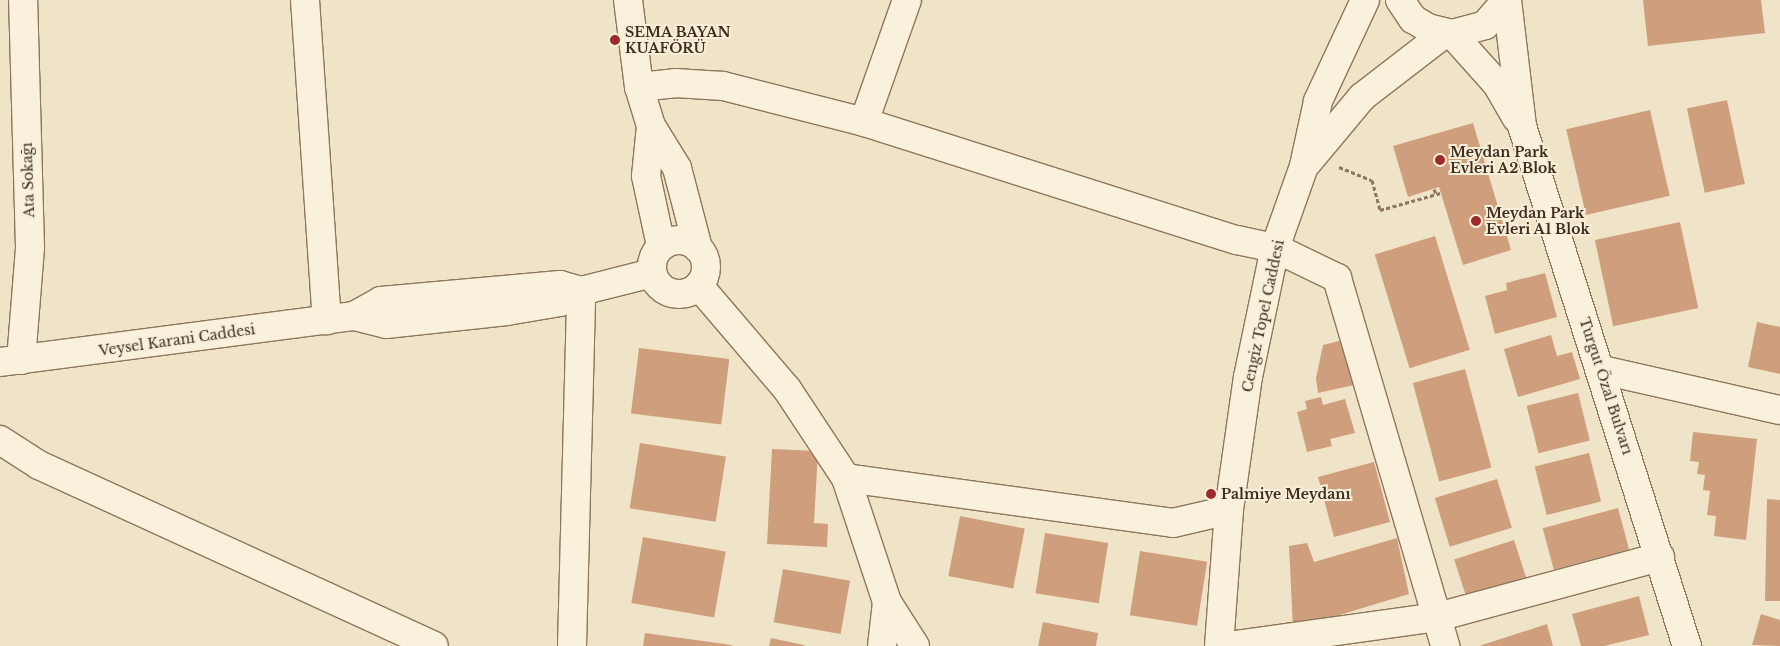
<!DOCTYPE html>
<meta charset="utf-8">
<style>
body{margin:0}
#map{position:relative;width:1780px;height:646px;overflow:hidden;background:#f0e4c8;font-family:"Libre Baskerville",serif}
div>[style]{position:absolute}
.building>*{inset:0;background:#cf9f7d;transform-origin:0 0}
.path>*{height:3px;margin-top:-1.5px;transform-origin:0;background:repeating-linear-gradient(90deg,#8d765c 0 4px,transparent 0 6.5px)}
.roads{filter:drop-shadow(1px 0 #8d765c) drop-shadow(-1px 0 #8d765c) drop-shadow(0 1px #8d765c) drop-shadow(0 -1px #8d765c)}
.street>*{height:28px;margin:-14px;padding:0 14px;transform-origin:14px;border-radius:14px;background:#faf1dc}
.street>.ring{margin:-14px;padding:0;box-sizing:content-box;background:none;border:28px solid #faf1dc;border-radius:50%}
.secondary>*{height:28px;margin:-14px;padding:0 14px;transform-origin:14px;border-radius:14px;background:#faf1dc}
.dots>*{width:14px;height:14px;translate:-50% -50%;box-sizing:border-box;border:2px solid #f7eed8;border-radius:50%}
span{translate:-50% -50%;white-space:nowrap;text-align:center;line-height:1.15;-webkit-text-stroke:4px #f7eed8;paint-order:stroke}
.poi-label{font-size:14px;color:#3d2e20;font-weight:700}
.left{translate:0 -50%;text-align:left}
.street-label{font-size:14px;color:#3d2e20}
</style>
<div id="map">
<div class="building">
<div style="clip-path:polygon(1643px 0,1761px 0,1765px 33px,1648px 46px)"></div>
<div style="left:1727px;top:100px;width:86px;height:41px;rotate:78deg"></div>
<div style="left:1650px;top:110px;width:88px;height:86px;rotate:77deg"></div>
<div style="clip-path:polygon(1473px 123px,1511px 250px,1463px 265px,1439px 187px,1408px 197px,1393px 146px)"></div>
<div style="left:1680px;top:222px;width:88px;height:87px;rotate:78deg"></div>
<div style="left:1435px;top:236px;width:119px;height:63px;rotate:73deg"></div>
<div style="clip-path:polygon(1545px 273px,1557px 317px,1495px 334px,1485px 296px,1507px 290px,1506px 283px)"></div>
<div style="clip-path:polygon(1757px 322px,1780px 327px,1780px 374px,1748px 367px)"></div>
<div style="clip-path:polygon(1551px 335px,1557px 356px,1572px 352px,1580px 379px,1518px 397px,1504px 349px)"></div>
<div style="clip-path:polygon(1343px 340px,1354px 385px,1318px 393px,1316px 378px,1323px 345px)"></div>
<div style="left:639px;top:348px;width:91px;height:66px;rotate:7deg"></div>
<div style="left:1465px;top:369px;width:102px;height:54px;rotate:75deg"></div>
<div style="left:1578px;top:393px;width:49px;height:53px;rotate:76deg"></div>
<div style="clip-path:polygon(1321px 397px,1323px 405px,1345px 399px,1355px 433px,1330px 439px,1332px 446px,1307px 452px,1297px 412px,1307px 409px,1305px 401px)"></div>
<div style="clip-path:polygon(1693px 432px,1757px 439px,1746px 540px,1714px 536px,1716px 516px,1707px 515px,1710px 491px,1703px 490px,1705px 475px,1697px 474px,1699px 462px,1690px 461px)"></div>
<div style="left:640px;top:443px;width:87px;height:66px;rotate:9deg"></div>
<div style="clip-path:polygon(772px 449px,818px 451px,814px 523px,828px 524px,827px 547px,767px 544px)"></div>
<div style="left:1589px;top:453px;width:50px;height:56px;rotate:76deg"></div>
<div style="left:1374px;top:462px;width:62px;height:58px;rotate:75deg"></div>
<div style="left:1497px;top:479px;width:51px;height:65px;rotate:73deg"></div>
<div style="clip-path:polygon(1767px 499px,1780px 500px,1780px 601px,1765px 601px)"></div>
<div style="left:1618px;top:508px;width:43px;height:78px;rotate:75deg"></div>
<div style="left:960px;top:516px;width:66px;height:61px;rotate:11deg"></div>
<div style="left:1045px;top:533px;width:64px;height:61px;rotate:9deg"></div>
<div style="left:643px;top:537px;width:84px;height:67px;rotate:10deg"></div>
<div style="clip-path:polygon(1397px 538px,1409px 594px,1293px 629px,1289px 546px,1307px 543px,1314px 562px)"></div>
<div style="left:1514px;top:540px;width:43px;height:63px;rotate:72deg"></div>
<div style="left:1140px;top:551px;width:68px;height:65px;rotate:9deg"></div>
<div style="left:783px;top:569px;width:68px;height:54px;rotate:10deg"></div>
<div style="clip-path:polygon(1639px 596px,1649px 635px,1604px 646px,1581px 646px,1572px 614px)"></div>
<div style="clip-path:polygon(1761px 614px,1780px 620px,1780px 646px,1752px 645px)"></div>
<div style="clip-path:polygon(1043px 622px,1098px 633px,1096px 646px,1038px 646px)"></div>
<div style="clip-path:polygon(1547px 624px,1553px 646px,1479px 646px)"></div>
<div style="clip-path:polygon(645px 633px,732px 645px,732px 646px,643px 646px)"></div>
<div style="clip-path:polygon(771px 638px,804px 645px,804px 646px,769px 646px)"></div>
</div>
<div class="path">
<div style="left:1339px;top:167px;width:35px;rotate:22deg"></div>
<div style="left:1372px;top:180px;width:31px;rotate:75deg"></div>
<div style="left:1380px;top:210px;width:63px;rotate:-15.6deg"></div>
<div style="left:1434px;top:189px;width:5px;rotate:68deg"></div>
</div>
<div class="roads">
<div class="street">
<div style="left:305px;top:0;width:321px;rotate:86.1deg"></div>
<div style="left:628px;top:0;width:88px;rotate:82.8deg"></div>
<div style="left:639px;top:87px;width:41px;rotate:72.9deg"></div>
<div style="left:651px;top:126px;width:49px;rotate:58.2deg"></div>
<div style="left:677px;top:168px;width:83px;rotate:75.3deg"></div>
<div style="left:639px;top:87px;width:36px;rotate:-6deg"></div>
<div style="left:675px;top:83px;width:48px;rotate:3.6deg"></div>
<div style="left:723px;top:86px;width:146px;rotate:14.3deg"></div>
<div style="left:864px;top:122px;width:391px;rotate:17.6deg"></div>
<div style="left:1237px;top:240px;width:39px;rotate:12deg"></div>
<div style="left:1275px;top:248px;width:69px;rotate:25.8deg"></div>
<div style="left:1337px;top:278px;width:384px;rotate:73.6deg"></div>
<div style="left:864px;top:122px;width:129px;rotate:-70.6deg"></div>
<div style="left:651px;top:126px;width:50px;rotate:95.7deg"></div>
<div style="left:646px;top:176px;width:72px;rotate:77.9deg"></div>
<div class="ring" style="left:652px;top:240px;width:26px;height:26px"></div>
<div style="left:699px;top:286px;width:135px;rotate:49.5deg"></div>
<div style="left:787px;top:389px;width:107px;rotate:56.5deg"></div>
<div style="left:846px;top:478px;width:131px;rotate:71.7deg"></div>
<div style="left:887px;top:602px;width:52px;rotate:57.5deg"></div>
<div style="left:21px;top:360px;width:113px;rotate:-85.4deg"></div>
<div style="left:30px;top:247px;width:247px;rotate:-91.6deg"></div>
<div style="left:1602px;top:370px;width:182px;rotate:12.7deg"></div>
<div style="left:0;top:440px;width:46px;rotate:32.7deg"></div>
<div style="left:39px;top:465px;width:434px;rotate:24.6deg"></div>
<div style="left:846px;top:478px;width:330px;rotate:7.8deg"></div>
<div style="left:1173px;top:523px;width:57px;rotate:-13.1deg"></div>
<div style="left:572px;top:646px;width:355px;rotate:-88.5deg"></div>
<div style="left:882px;top:646px;width:44px;rotate:-83.5deg"></div>
<div style="left:1229px;top:646px;width:210px;rotate:-7.9deg"></div>
<div style="left:1437px;top:617px;width:231px;rotate:-15.1deg"></div>
</div>
<div class="secondary">
<div style="left:1400px;top:0;width:23px;rotate:56deg"></div>
<div style="left:1413px;top:19px;width:17px;rotate:31deg"></div>
<div style="left:1428px;top:28px;width:25px;rotate:14deg"></div>
<div style="left:1452px;top:34px;width:34px;rotate:-15deg"></div>
<div style="left:1485px;top:25px;width:33px;rotate:-49deg"></div>
<div style="left:1507px;top:0;width:127px;rotate:83.2deg"></div>
<div style="left:1522px;top:126px;width:546px;rotate:72.4deg"></div>
<div style="left:1452px;top:34px;width:67px;rotate:48deg"></div>
<div style="left:1497px;top:84px;width:39px;rotate:60deg"></div>
<div style="left:1307px;top:163px;width:86px;rotate:-50.2deg"></div>
<div style="left:1362px;top:97px;width:105px;rotate:-37.6deg"></div>
<div style="left:581px;top:291px;width:22px;rotate:-164deg"></div>
<div style="left:560px;top:285px;width:180px;rotate:174.9deg"></div>
<div style="left:381px;top:301px;width:31px;rotate:151deg"></div>
<div style="left:354px;top:316px;width:33px;rotate:14deg"></div>
<div style="left:386px;top:324px;width:122px;rotate:-6.1deg"></div>
<div style="left:507px;top:311px;width:54px;rotate:-9.6deg"></div>
<div style="left:560px;top:302px;width:24px;rotate:-28deg"></div>
<div style="left:581px;top:291px;width:73px;rotate:-14.2deg"></div>
<div style="left:0;top:362px;width:357px;rotate:-7.4deg"></div>
<div style="left:1219px;top:646px;width:136px;rotate:-85.8deg"></div>
<div style="left:1229px;top:510px;width:134px;rotate:-81.9deg"></div>
<div style="left:1248px;top:377px;width:132px;rotate:-78.2deg"></div>
<div style="left:1275px;top:248px;width:87px;rotate:-70.5deg"></div>
<div style="left:1304px;top:166px;width:66px;rotate:-77.8deg"></div>
<div style="left:1318px;top:101px;width:111px;rotate:-65deg"></div>
</div>
</div>
<div class="dots">
<div style="left:615px;top:40px;background:#9e2a2b"></div>
<div style="left:1440px;top:160px;background:#9e2a2b"></div>
<div style="left:1476px;top:221px;background:#9e2a2b"></div>
<div style="left:1211px;top:494px;background:#9e2a2b"></div>
</div>
<div class="poi-label">
<span class="left" style="left:625px;top:40px">SEMA BAYAN<br>KUAFÖRÜ</span>
<span class="left" style="left:1450px;top:160px">Meydan Park<br>Evleri A2 Blok</span>
<span class="left" style="left:1486px;top:221px">Meydan Park<br>Evleri A1 Blok</span>
<span class="left" style="left:1221px;top:494px">Palmiye Meydanı</span>
</div>
<div class="street-label">
<span style="left:28px;top:180px;rotate:-92deg">Ata Sokağı</span>
<span style="left:1263px;top:316px;rotate:-78deg">Cengiz Topel Caddesi</span>
<span style="left:177px;top:340px;rotate:-8deg">Veysel Karani Caddesi</span>
<span style="left:1606px;top:386px;rotate:72deg">Turgut Özal Bulvarı</span>
</div>
</div>
